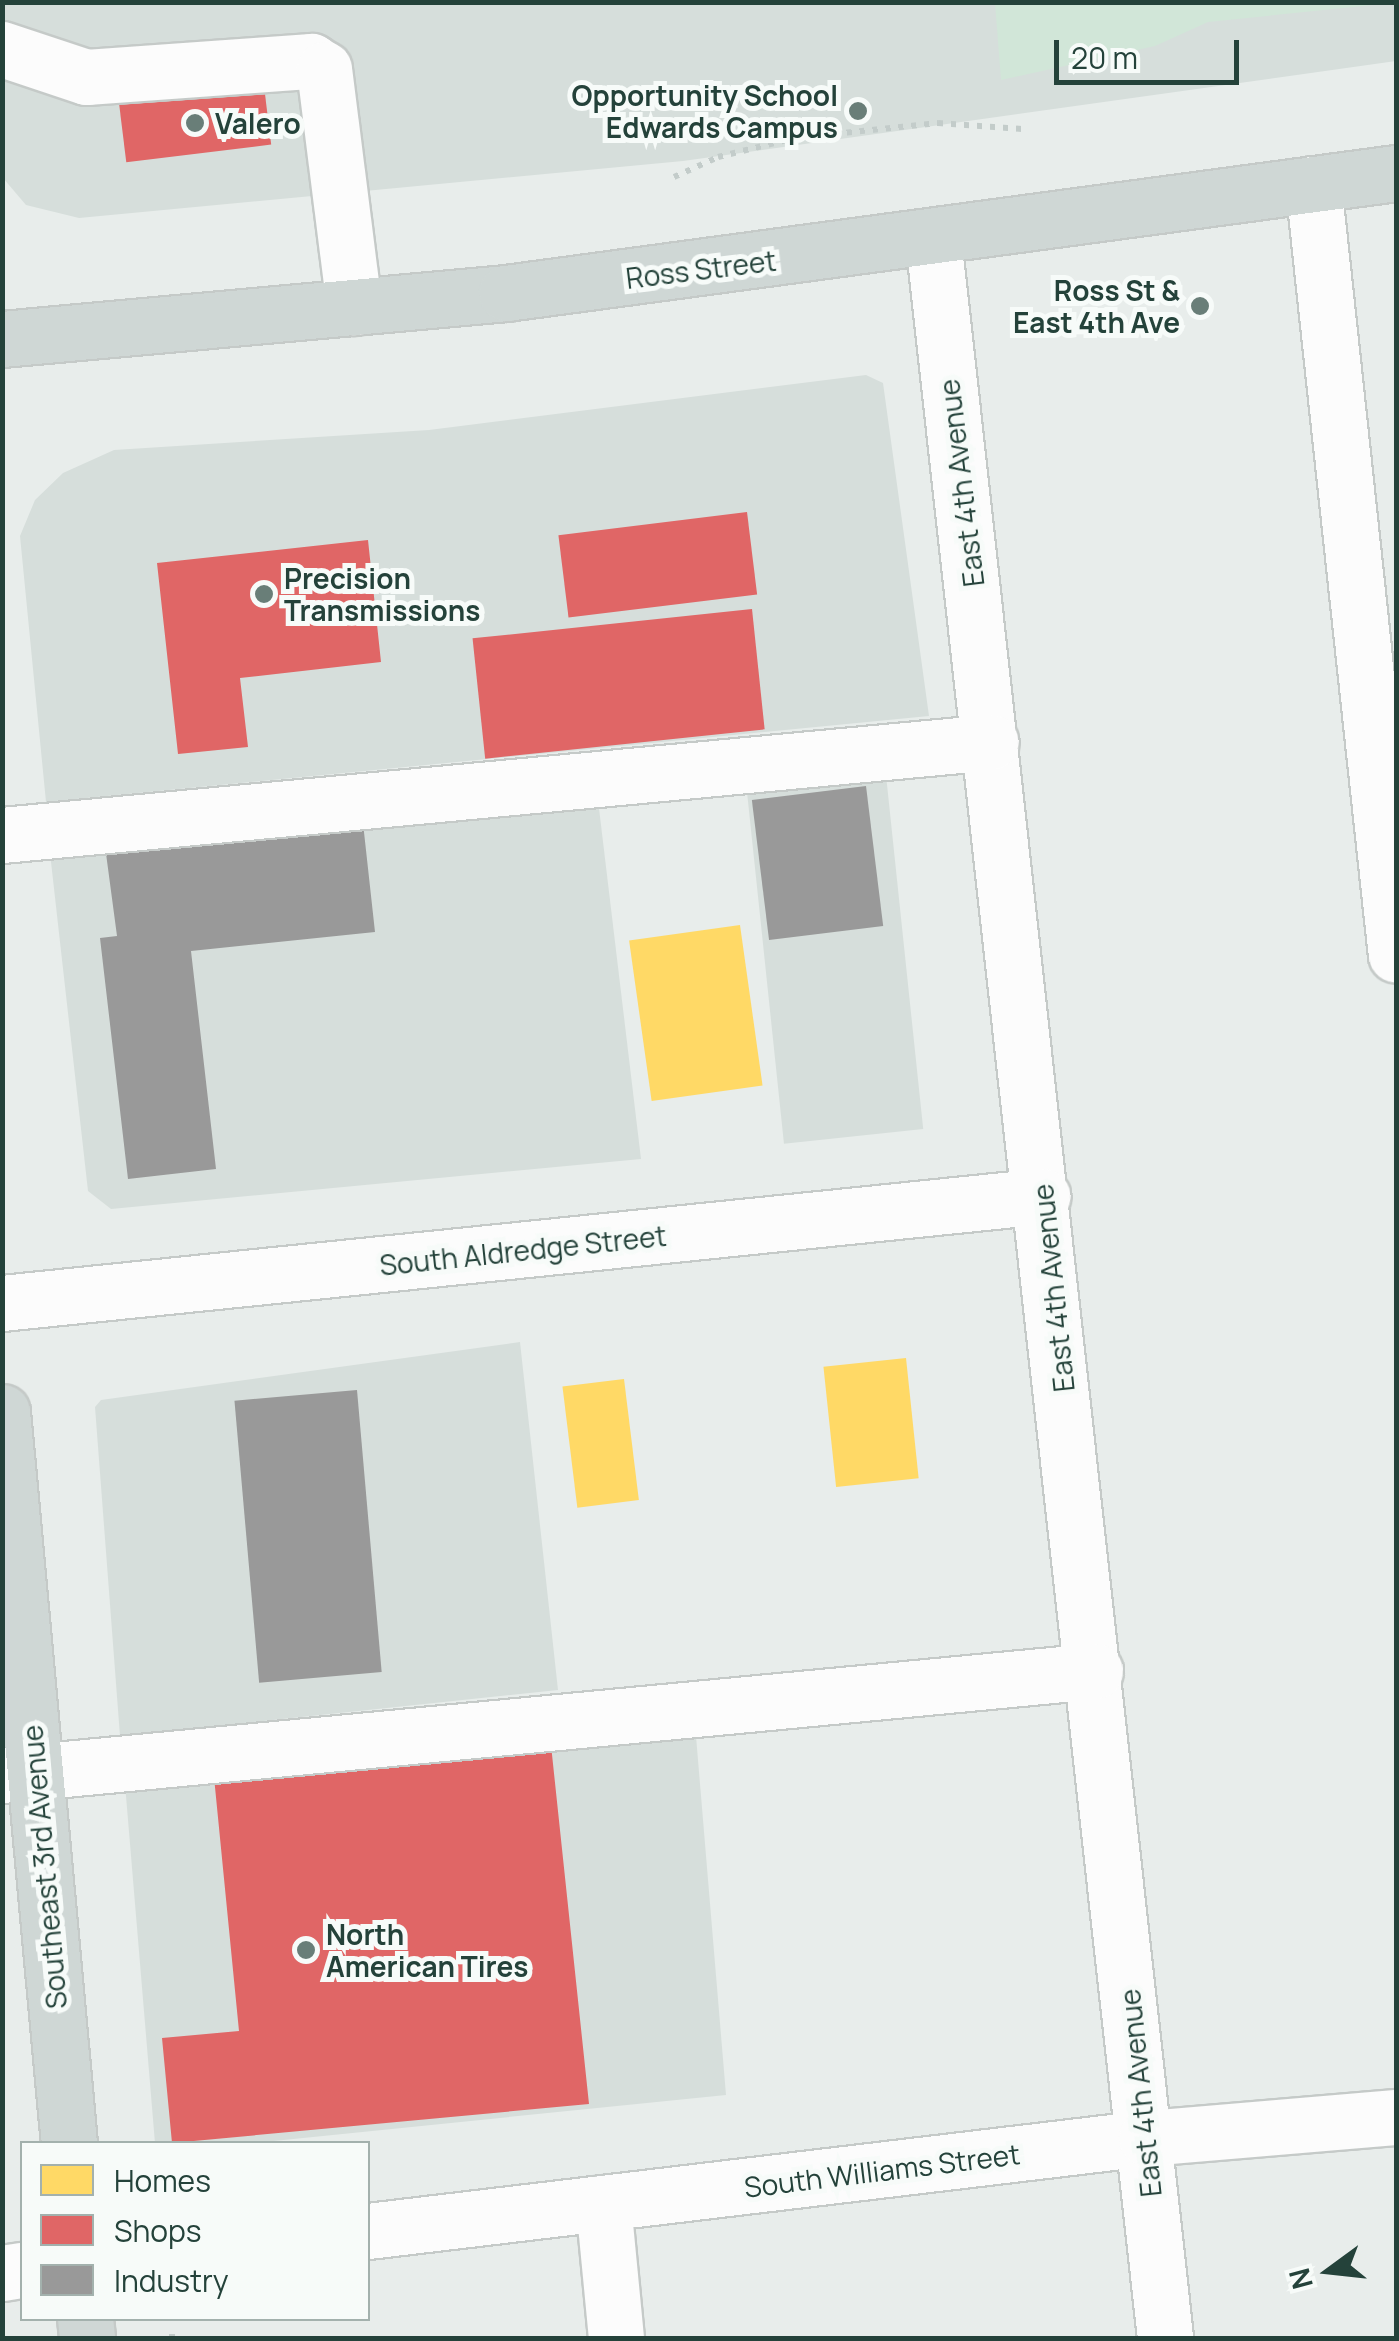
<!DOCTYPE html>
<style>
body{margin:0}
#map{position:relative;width:1399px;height:2341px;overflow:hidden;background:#e8edeb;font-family:Manrope,sans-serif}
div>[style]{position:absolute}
.built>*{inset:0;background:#d6dedb;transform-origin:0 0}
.green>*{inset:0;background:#d1e6d8}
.homes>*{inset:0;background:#ffd966;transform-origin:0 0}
.shops>*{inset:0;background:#e06666;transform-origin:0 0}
.industry>*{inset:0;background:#999;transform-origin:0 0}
.path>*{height:6px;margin-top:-3px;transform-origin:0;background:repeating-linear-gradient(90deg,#c3ccca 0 5px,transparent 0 13px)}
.roads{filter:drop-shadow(2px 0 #c5cac8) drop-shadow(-2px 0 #c5cac8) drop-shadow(0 2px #c5cac8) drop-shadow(0 -2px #c5cac8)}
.minor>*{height:55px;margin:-27.5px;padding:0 27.5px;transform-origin:27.5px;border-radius:27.5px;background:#fcfcfc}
.major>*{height:55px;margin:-27.5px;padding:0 27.5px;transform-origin:27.5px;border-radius:27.5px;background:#cfd7d5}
.dots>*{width:28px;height:28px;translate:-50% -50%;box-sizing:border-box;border:5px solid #f7fbf9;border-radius:50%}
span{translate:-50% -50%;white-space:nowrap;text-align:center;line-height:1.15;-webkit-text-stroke:10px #f7fbf9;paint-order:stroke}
.poi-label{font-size:28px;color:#24423a;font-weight:700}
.right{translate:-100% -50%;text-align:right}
.left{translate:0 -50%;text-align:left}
.street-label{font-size:28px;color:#24423a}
.frame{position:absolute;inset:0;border:5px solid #24423a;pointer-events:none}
.legend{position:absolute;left:20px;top:2141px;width:350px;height:180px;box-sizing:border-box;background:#f7fbf9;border:2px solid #a3b1ad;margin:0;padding:12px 18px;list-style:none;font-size:30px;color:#24423a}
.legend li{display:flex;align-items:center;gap:20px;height:50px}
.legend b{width:50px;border:2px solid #a3b1ad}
.north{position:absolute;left:1279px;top:2221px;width:100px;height:100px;-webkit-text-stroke:8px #f7fbf9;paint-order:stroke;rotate:255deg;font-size:28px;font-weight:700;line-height:40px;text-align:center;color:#24423a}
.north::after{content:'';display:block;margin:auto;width:35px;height:45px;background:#24423a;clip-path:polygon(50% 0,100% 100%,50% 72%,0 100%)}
.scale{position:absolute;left:1054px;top:40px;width:185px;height:45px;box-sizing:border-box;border:5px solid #24423a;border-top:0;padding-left:12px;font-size:30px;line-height:35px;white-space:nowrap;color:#24423a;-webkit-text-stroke:8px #f7fbf9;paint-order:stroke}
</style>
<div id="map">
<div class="built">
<div style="clip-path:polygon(1396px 2px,1396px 61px,683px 161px,79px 218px,26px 205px,3px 178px,2px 3px)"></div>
<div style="clip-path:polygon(866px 375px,883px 383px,929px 716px,46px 802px,20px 536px,35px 500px,63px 473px,114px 450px,429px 430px)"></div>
<div style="left:886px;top:775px;width:356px;height:140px;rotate:84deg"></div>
<div style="clip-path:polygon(598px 800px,641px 1159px,111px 1209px,88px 1191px,50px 853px)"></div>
<div style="clip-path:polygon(520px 1342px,558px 1690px,120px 1736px,95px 1407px,101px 1400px)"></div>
<div style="clip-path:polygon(696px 1736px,726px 2095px,253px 2143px,155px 2143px,125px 1784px)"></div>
</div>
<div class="green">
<div style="clip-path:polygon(995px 3px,995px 2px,1392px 3px,1208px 22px,1155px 46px,1001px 80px)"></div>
</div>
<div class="homes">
<div style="left:740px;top:925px;width:162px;height:112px;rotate:82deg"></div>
<div style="left:906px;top:1358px;width:121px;height:83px;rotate:84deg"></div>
<div style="left:624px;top:1379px;width:122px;height:62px;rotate:83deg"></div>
</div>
<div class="shops">
<div style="left:264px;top:86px;width:59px;height:146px;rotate:83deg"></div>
<div style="left:747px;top:512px;width:83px;height:190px;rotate:83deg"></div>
<div style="clip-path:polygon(368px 540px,381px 662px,240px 678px,248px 747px,178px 754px,157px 563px)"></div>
<div style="left:752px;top:609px;width:121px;height:281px;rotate:84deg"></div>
<div style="clip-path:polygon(551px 1745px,589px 2104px,172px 2143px,162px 2038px,239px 2031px,214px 1777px)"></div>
</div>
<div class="industry">
<div style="left:866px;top:786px;width:141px;height:115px;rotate:83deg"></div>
<div style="clip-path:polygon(363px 823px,375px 932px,191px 951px,216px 1169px,128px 1179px,100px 938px,117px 936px,105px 846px)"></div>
<div style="left:357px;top:1390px;width:283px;height:123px;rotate:85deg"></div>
</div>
<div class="path">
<div style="left:674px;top:177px;width:48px;rotate:-24.4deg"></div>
<div style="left:718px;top:157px;width:79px;rotate:-13.9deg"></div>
<div style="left:795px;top:138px;width:144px;rotate:-6deg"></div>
<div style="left:938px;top:123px;width:84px;rotate:4.1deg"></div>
<div style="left:172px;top:2334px;width:4px;rotate:90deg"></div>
</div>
<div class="roads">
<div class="minor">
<div style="left:2px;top:49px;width:89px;rotate:18.4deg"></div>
<div style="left:86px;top:77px;width:226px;rotate:-4.1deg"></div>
<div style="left:311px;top:61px;width:15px;rotate:32deg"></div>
<div style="left:324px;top:69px;width:240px;rotate:82.8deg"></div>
<div style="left:1313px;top:184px;width:775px;rotate:83.86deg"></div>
<div style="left:933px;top:239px;width:2112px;rotate:83.69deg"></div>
<div style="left:2px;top:835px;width:993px;rotate:-5.37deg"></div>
<div style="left:2px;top:1303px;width:1046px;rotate:-5.87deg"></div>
<div style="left:2px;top:1775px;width:1098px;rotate:-5.44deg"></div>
<div style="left:603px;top:2203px;width:136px;rotate:84.5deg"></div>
<div style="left:368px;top:2231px;width:784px;rotate:-6.82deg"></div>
<div style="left:1146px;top:2138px;width:251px;rotate:-4.8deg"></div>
<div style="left:2px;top:2273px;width:20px;rotate:-9deg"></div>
</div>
<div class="major">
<div style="left:2px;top:339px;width:506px;rotate:-5.21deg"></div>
<div style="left:506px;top:293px;width:898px;rotate:-7.68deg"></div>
<div style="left:2px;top:1412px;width:735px;rotate:84.77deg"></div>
<div style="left:85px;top:2318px;width:20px;rotate:84deg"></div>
</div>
</div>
<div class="dots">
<div style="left:858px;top:111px;background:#697e78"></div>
<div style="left:195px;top:123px;background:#697e78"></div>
<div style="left:1200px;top:306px;background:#697e78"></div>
<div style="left:264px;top:594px;background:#697e78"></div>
<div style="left:306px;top:1950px;background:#697e78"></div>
</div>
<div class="poi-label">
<span class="right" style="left:838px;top:111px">Opportunity School<br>Edwards Campus</span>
<span class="left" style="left:215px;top:123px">Valero</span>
<span class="right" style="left:1180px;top:306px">Ross St &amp;<br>East 4th Ave</span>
<span class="left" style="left:284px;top:594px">Precision<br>Transmissions</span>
<span class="left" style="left:326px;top:1950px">North<br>American Tires</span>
</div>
<div class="street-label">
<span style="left:701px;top:269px;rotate:-7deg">Ross Street</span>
<span style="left:961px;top:483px;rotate:-97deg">East 4th Avenue</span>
<span style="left:523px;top:1250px;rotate:-6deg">South Aldredge Street</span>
<span style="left:1053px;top:1288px;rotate:-96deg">East 4th Avenue</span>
<span style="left:44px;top:1867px;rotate:-95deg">Southeast 3rd Avenue</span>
<span style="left:1140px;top:2093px;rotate:-96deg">East 4th Avenue</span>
<span style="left:882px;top:2170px;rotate:-7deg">South Williams Street</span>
</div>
<div class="frame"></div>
<ul class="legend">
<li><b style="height:28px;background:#ffd966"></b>Homes</li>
<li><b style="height:28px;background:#e06666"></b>Shops</li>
<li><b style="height:28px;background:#999"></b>Industry</li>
</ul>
<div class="north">N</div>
<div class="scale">20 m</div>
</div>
